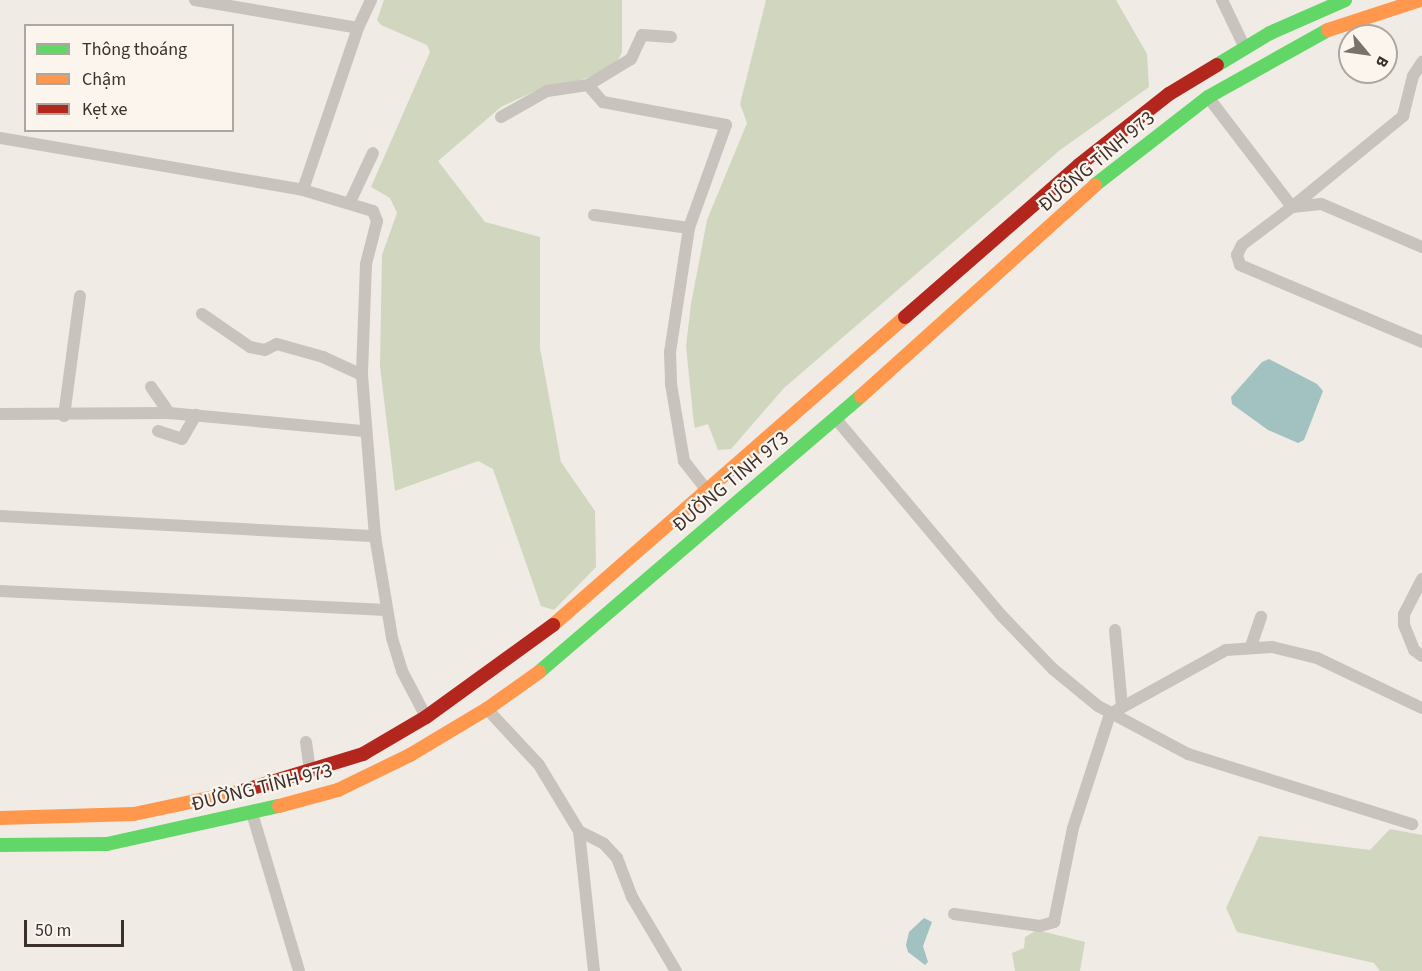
<!DOCTYPE html>
<meta charset="utf-8">
<style>
body{margin:0}
#map{position:relative;width:1422px;height:971px;overflow:hidden;background:#f0ebe5;font-family:"Source Sans 3",sans-serif}
div>[style]{position:absolute}
.green>*{inset:0;background:#d1d6bf}
.water>*{inset:0;background:#a1c2c1}
.street>*{height:12px;margin:-6px;padding:0 6px;transform-origin:6px;border-radius:6px;background:#c9c3be}
.fast>*{height:14px;margin:-7px;padding:0 7px;transform-origin:7px;border-radius:7px;background:#63d668}
.slow>*{height:14px;margin:-7px;padding:0 7px;transform-origin:7px;border-radius:7px;background:#ff974d}
.jam>*{height:14px;margin:-7px;padding:0 7px;transform-origin:7px;border-radius:7px;background:#b3261e}
span{translate:-50% -50%;white-space:nowrap;text-align:center;line-height:1.15;-webkit-text-stroke:4.5px #fbf5ee;paint-order:stroke}
.street-label{font-size:20px;color:#3b302b}
.legend{position:absolute;left:24px;top:24px;width:210px;height:108px;box-sizing:border-box;background:#fbf5ee;border:2px solid #aea6a0;margin:0;padding:8px 10px;list-style:none;font-size:18px;color:#3b302b}
.legend li{display:flex;align-items:center;gap:12px;height:30px}
.legend b{width:30px;border:2px solid #aea6a0}
.north{position:absolute;left:1338px;top:24px;width:60px;height:60px;box-sizing:border-box;background:#fbf5ee;border:2px solid #aea6a0;border-radius:50%;rotate:119deg;font-size:16px;font-weight:700;line-height:24px;text-align:center;color:#3b302b}
.north::after{content:'';display:block;margin:auto;width:21px;height:27px;background:#7a716c;clip-path:polygon(50% 0,100% 100%,50% 72%,0 100%)}
.scale{position:absolute;left:24px;top:920px;width:100px;height:27px;box-sizing:border-box;border:3px solid #3b302b;border-top:0;padding-left:8px;font-size:18px;line-height:21px;white-space:nowrap;color:#3b302b;-webkit-text-stroke:4px #fbf5ee;paint-order:stroke}
</style>
<div id="map">
<div class="green">
<div style="clip-path:polygon(384px 0,622px 0,622px 52px,615px 67px,566px 86px,545px 86px,501px 107px,438px 161px,485px 222px,540px 237px,540px 348px,561px 462px,595px 511px,596px 567px,554px 610px,541px 606px,493px 469px,478px 461px,395px 491px,380px 366px,382px 255px,397px 213px,390px 198px,371px 187px,430px 52px,427px 45px,381px 25px,377px 20px)"></div>
<div style="clip-path:polygon(766px 0,1116px 0,1147px 54px,1149px 87px,1060px 150px,784px 388px,731px 449px,718px 450px,708px 424px,695px 428px,693px 416px,686px 346px,691px 304px,707px 220px,747px 123px,740px 104px)"></div>
<div style="clip-path:polygon(1390px 829px,1422px 835px,1422px 971px,1380px 971px,1374px 963px,1237px 932px,1226px 908px,1259px 836px,1370px 850px)"></div>
<div style="clip-path:polygon(1037px 930px,1085px 942px,1080px 971px,1015px 971px,1012px 953px,1024px 948px,1025px 937px)"></div>
</div>
<div class="water">
<div style="clip-path:polygon(1269px 359px,1317px 384px,1323px 391px,1304px 440px,1298px 443px,1268px 430px,1232px 404px,1231px 397px,1262px 362px)"></div>
<div style="clip-path:polygon(924px 918px,932px 922px,923px 946px,928px 962px,925px 965px,908px 952px,906px 945px,909px 932px)"></div>
</div>
<div class="street">
<div style="left:195px;top:0;width:165px;rotate:9.7deg"></div>
<div style="left:358px;top:28px;width:171px;rotate:108.8deg"></div>
<div style="left:1222px;top:0;width:51px;rotate:64.4deg"></div>
<div style="left:358px;top:28px;width:31px;rotate:-65deg"></div>
<div style="left:588px;top:85px;width:23px;rotate:49deg"></div>
<div style="left:603px;top:102px;width:125px;rotate:10.6deg"></div>
<div style="left:726px;top:125px;width:109px;rotate:109.8deg"></div>
<div style="left:689px;top:228px;width:125px;rotate:98.7deg"></div>
<div style="left:670px;top:352px;width:32px;rotate:88deg"></div>
<div style="left:671px;top:384px;width:78px;rotate:80.4deg"></div>
<div style="left:684px;top:461px;width:39px;rotate:52deg"></div>
<div style="left:1208px;top:97px;width:138px;rotate:52.6deg"></div>
<div style="left:1292px;top:207px;width:144px;rotate:-39.3deg"></div>
<div style="left:1403px;top:116px;width:41px;rotate:-76deg"></div>
<div style="left:1413px;top:76px;width:17px;rotate:-57deg"></div>
<div style="left:501px;top:117px;width:53px;rotate:-29.5deg"></div>
<div style="left:547px;top:91px;width:41px;rotate:-8.3deg"></div>
<div style="left:588px;top:85px;width:50px;rotate:-31.2deg"></div>
<div style="left:631px;top:59px;width:26px;rotate:-65deg"></div>
<div style="left:642px;top:35px;width:29px;rotate:4deg"></div>
<div style="left:0;top:138px;width:307px;rotate:9.7deg"></div>
<div style="left:303px;top:190px;width:73px;rotate:16.7deg"></div>
<div style="left:373px;top:211px;width:11px;rotate:68deg"></div>
<div style="left:377px;top:221px;width:44px;rotate:104.3deg"></div>
<div style="left:366px;top:264px;width:111px;rotate:92.1deg"></div>
<div style="left:362px;top:375px;width:162px;rotate:85.4deg"></div>
<div style="left:375px;top:536px;width:103px;rotate:80.5deg"></div>
<div style="left:392px;top:638px;width:34px;rotate:73deg"></div>
<div style="left:402px;top:671px;width:52px;rotate:62.4deg"></div>
<div style="left:350px;top:202px;width:54px;rotate:-64.9deg"></div>
<div style="left:594px;top:215px;width:96px;rotate:7.8deg"></div>
<div style="left:1422px;top:247px;width:110px;rotate:-156.9deg"></div>
<div style="left:1321px;top:204px;width:29px;rotate:174deg"></div>
<div style="left:1292px;top:207px;width:63px;rotate:142.8deg"></div>
<div style="left:1242px;top:245px;width:11px;rotate:117deg"></div>
<div style="left:1237px;top:255px;width:10px;rotate:73deg"></div>
<div style="left:1240px;top:265px;width:198px;rotate:22.9deg"></div>
<div style="left:202px;top:314px;width:58px;rotate:34.5deg"></div>
<div style="left:250px;top:347px;width:15px;rotate:11deg"></div>
<div style="left:265px;top:350px;width:13px;rotate:-27deg"></div>
<div style="left:277px;top:344px;width:48px;rotate:15.8deg"></div>
<div style="left:323px;top:357px;width:43px;rotate:24.8deg"></div>
<div style="left:151px;top:387px;width:32px;rotate:55deg"></div>
<div style="left:0;top:414px;width:169px;rotate:-0.3deg"></div>
<div style="left:169px;top:413px;width:196px;rotate:5.3deg"></div>
<div style="left:64px;top:416px;width:121px;rotate:-82.4deg"></div>
<div style="left:836px;top:419px;width:258px;rotate:49.9deg"></div>
<div style="left:1002px;top:616px;width:74px;rotate:46.1deg"></div>
<div style="left:1053px;top:669px;width:58px;rotate:39.4deg"></div>
<div style="left:1098px;top:706px;width:102px;rotate:28.1deg"></div>
<div style="left:1188px;top:754px;width:235px;rotate:17.4deg"></div>
<div style="left:158px;top:431px;width:25px;rotate:18deg"></div>
<div style="left:182px;top:439px;width:28px;rotate:-60deg"></div>
<div style="left:0;top:516px;width:376px;rotate:3.1deg"></div>
<div style="left:1422px;top:579px;width:39px;rotate:117deg"></div>
<div style="left:1404px;top:614px;width:11px;rotate:90deg"></div>
<div style="left:1404px;top:625px;width:27px;rotate:68deg"></div>
<div style="left:1414px;top:650px;width:10px;rotate:37deg"></div>
<div style="left:0;top:591px;width:387px;rotate:2.8deg"></div>
<div style="left:1115px;top:630px;width:77px;rotate:84.8deg"></div>
<div style="left:1251px;top:646px;width:31px;rotate:-71deg"></div>
<div style="left:487px;top:709px;width:76px;rotate:47.1deg"></div>
<div style="left:539px;top:765px;width:77px;rotate:58.8deg"></div>
<div style="left:579px;top:831px;width:141px;rotate:83.9deg"></div>
<div style="left:306px;top:742px;width:30px;rotate:82deg"></div>
<div style="left:252px;top:813px;width:165px;rotate:73.4deg"></div>
<div style="left:579px;top:831px;width:28px;rotate:27deg"></div>
<div style="left:604px;top:844px;width:19px;rotate:47deg"></div>
<div style="left:617px;top:858px;width:42px;rotate:69deg"></div>
<div style="left:632px;top:897px;width:86px;rotate:59.3deg"></div>
<div style="left:954px;top:914px;width:87px;rotate:7.9deg"></div>
<div style="left:1040px;top:926px;width:15px;rotate:-16deg"></div>
<div style="left:1054px;top:922px;width:96px;rotate:-78.6deg"></div>
<div style="left:1073px;top:828px;width:120px;rotate:-72deg"></div>
<div style="left:1110px;top:714px;width:132px;rotate:-28.9deg"></div>
<div style="left:1226px;top:650px;width:46px;rotate:-3.7deg"></div>
<div style="left:1272px;top:647px;width:46px;rotate:13.7deg"></div>
<div style="left:1317px;top:658px;width:116px;rotate:25.5deg"></div>
</div>
<div class="fast">
<div style="left:1217px;top:65px;width:62px;rotate:-31.1deg"></div>
<div style="left:1270px;top:33px;width:82px;rotate:-23.7deg"></div>
<div style="left:1095px;top:185px;width:143px;rotate:-37.9deg"></div>
<div style="left:1208px;top:97px;width:137px;rotate:-29.2deg"></div>
<div style="left:539px;top:672px;width:424px;rotate:-40.6deg"></div>
<div style="left:0;top:845px;width:107px;rotate:-0.5deg"></div>
<div style="left:107px;top:844px;width:176px;rotate:-12.5deg"></div>
</div>
<div class="slow">
<div style="left:1328px;top:30px;width:97px;rotate:-18.1deg"></div>
<div style="left:861px;top:396px;width:315px;rotate:-42deg"></div>
<div style="left:553px;top:625px;width:468px;rotate:-41.2deg"></div>
<div style="left:279px;top:806px;width:61px;rotate:-15.2deg"></div>
<div style="left:338px;top:790px;width:80px;rotate:-25.9deg"></div>
<div style="left:410px;top:755px;width:90px;rotate:-30.9deg"></div>
<div style="left:487px;top:709px;width:64px;rotate:-35.4deg"></div>
<div style="left:0;top:818px;width:134px;rotate:-1.7deg"></div>
<div style="left:134px;top:814px;width:110px;rotate:-12deg"></div>
</div>
<div class="jam">
<div style="left:905px;top:317px;width:231px;rotate:-41.1deg"></div>
<div style="left:1079px;top:165px;width:115px;rotate:-38.3deg"></div>
<div style="left:1169px;top:94px;width:56px;rotate:-31.1deg"></div>
<div style="left:242px;top:791px;width:127px;rotate:-17deg"></div>
<div style="left:363px;top:754px;width:73px;rotate:-30.4deg"></div>
<div style="left:426px;top:717px;width:157px;rotate:-35.9deg"></div>
</div>
<div class="street-label">
<span style="left:1097px;top:162px;rotate:-40deg">ĐƯỜNG TỈNH 973</span>
<span style="left:731px;top:482px;rotate:-40deg">ĐƯỜNG TỈNH 973</span>
<span style="left:262px;top:788px;rotate:-14deg">ĐƯỜNG TỈNH 973</span>
</div>
<ul class="legend">
<li><b style="height:8px;background:#63d668"></b>Thông thoáng</li>
<li><b style="height:8px;background:#ff974d"></b>Chậm</li>
<li><b style="height:8px;background:#b3261e"></b>Kẹt xe</li>
</ul>
<div class="north">B</div>
<div class="scale">50 m</div>
</div>
